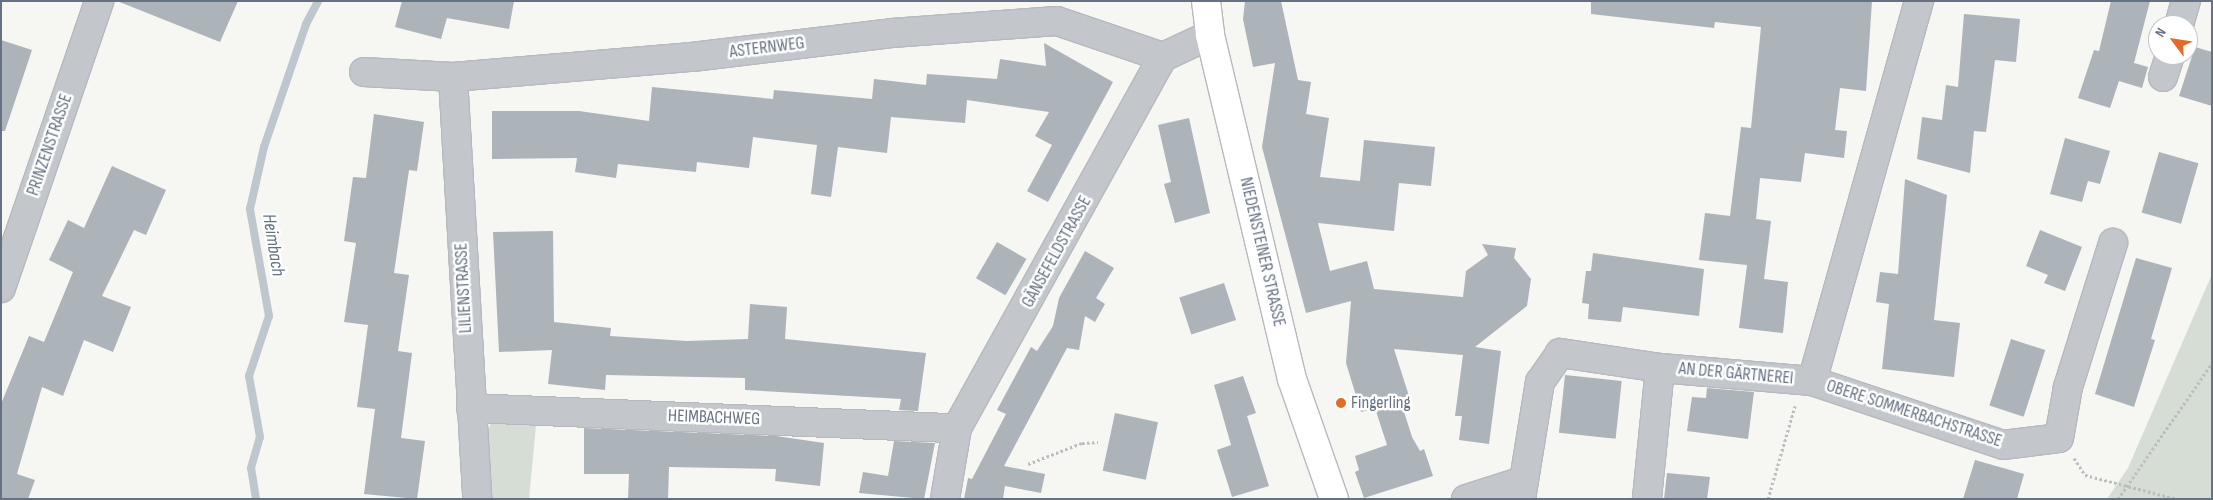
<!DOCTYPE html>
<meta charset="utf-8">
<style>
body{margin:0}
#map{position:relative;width:2213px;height:500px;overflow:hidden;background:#f6f6f3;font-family:"Sofia Sans Condensed",sans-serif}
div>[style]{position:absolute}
.green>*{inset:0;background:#d6ddd4}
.stream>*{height:8px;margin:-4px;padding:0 4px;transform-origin:4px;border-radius:4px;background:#bfc7ce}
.building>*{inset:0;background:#acb3b9;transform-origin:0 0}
.path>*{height:3px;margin-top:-1.5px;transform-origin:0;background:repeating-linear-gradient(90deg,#bbbdbf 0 2.5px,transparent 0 5px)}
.roads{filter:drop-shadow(1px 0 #b6b9be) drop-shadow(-1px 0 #b6b9be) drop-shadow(0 1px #b6b9be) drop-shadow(0 -1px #b6b9be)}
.minor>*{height:28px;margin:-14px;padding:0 14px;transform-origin:14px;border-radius:14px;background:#c3c6ca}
.major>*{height:28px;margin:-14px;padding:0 14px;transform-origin:14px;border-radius:14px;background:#fff}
.dots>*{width:14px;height:14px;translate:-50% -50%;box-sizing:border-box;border:2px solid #fff;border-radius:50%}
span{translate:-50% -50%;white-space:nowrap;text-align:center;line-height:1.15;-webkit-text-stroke:5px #fff;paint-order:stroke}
.street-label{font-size:18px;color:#657283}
.poi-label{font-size:18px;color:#657283}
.left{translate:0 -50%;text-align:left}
.water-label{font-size:19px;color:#617380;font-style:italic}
.frame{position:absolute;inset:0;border:2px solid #657283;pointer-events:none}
.north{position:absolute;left:2148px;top:15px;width:50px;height:50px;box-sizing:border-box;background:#fff;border:1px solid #c1c7cd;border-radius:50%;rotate:301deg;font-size:14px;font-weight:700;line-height:20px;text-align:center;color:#657283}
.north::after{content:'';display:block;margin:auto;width:18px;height:22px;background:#e16b27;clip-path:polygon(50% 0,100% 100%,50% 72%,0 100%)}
</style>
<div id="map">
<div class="green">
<div style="clip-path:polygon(2212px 274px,2212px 499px,2107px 499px,2128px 468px)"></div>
<div style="clip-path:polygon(537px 415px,529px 499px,486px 499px,484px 440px,494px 416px)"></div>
</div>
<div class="stream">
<div style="left:256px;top:499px;width:31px;rotate:-99deg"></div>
<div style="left:251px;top:468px;width:32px;rotate:-74deg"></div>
<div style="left:260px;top:437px;width:62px;rotate:-100.2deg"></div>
<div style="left:249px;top:376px;width:63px;rotate:-71.6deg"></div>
<div style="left:269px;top:316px;width:109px;rotate:-100.1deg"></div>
<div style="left:250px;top:209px;width:64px;rotate:-77.3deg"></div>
<div style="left:264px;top:147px;width:130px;rotate:-71.1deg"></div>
<div style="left:306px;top:24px;width:26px;rotate:-62deg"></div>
</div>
<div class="building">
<div style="clip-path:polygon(117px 1px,238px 1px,220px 42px)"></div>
<div style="clip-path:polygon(402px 1px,514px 1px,509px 29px,447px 18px,441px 39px,395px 27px)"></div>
<div style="clip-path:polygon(1245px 1px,1281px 1px,1298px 80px,1311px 82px,1306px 114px,1329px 118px,1320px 177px,1360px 181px,1364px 140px,1435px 147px,1431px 186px,1399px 183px,1394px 231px,1318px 223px,1330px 271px,1367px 261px,1374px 289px,1463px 297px,1466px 271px,1488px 255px,1482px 244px,1516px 248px,1514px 258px,1531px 279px,1527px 306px,1475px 347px,1501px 351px,1489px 444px,1459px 440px,1462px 416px,1455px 416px,1463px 355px,1394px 349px,1409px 396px,1400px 399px,1412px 437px,1420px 451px,1424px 449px,1433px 476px,1364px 498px,1355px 472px,1359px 470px,1355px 456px,1387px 445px,1375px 408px,1361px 412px,1346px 363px,1351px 301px,1306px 313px,1262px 147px,1275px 63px,1253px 67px,1243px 19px)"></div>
<div style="clip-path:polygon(1591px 1px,1872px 1px,1866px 91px,1840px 88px,1835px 130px,1847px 131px,1844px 158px,1805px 153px,1801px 182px,1760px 178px,1756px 219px,1771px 221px,1764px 279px,1788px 282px,1783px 333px,1739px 328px,1747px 265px,1699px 260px,1705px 213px,1730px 216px,1741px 127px,1751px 128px,1761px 27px,1715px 22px,1714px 28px,1591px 14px)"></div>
<div style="clip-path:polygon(2111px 1px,2150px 1px,2134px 63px,2148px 67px,2142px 88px,2119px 81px,2110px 108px,2078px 98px,2094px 50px,2099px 51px)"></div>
<div style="clip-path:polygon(1964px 14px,2020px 19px,2016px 62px,1995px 60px,1986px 132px,1974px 131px,1970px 173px,1917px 159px,1922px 117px,1942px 120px,1946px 85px,1958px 87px)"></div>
<div style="clip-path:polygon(1px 40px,32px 50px,5px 131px,1px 131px)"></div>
<div style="clip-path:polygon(1044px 43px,1113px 82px,1048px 202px,1027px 191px,1052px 145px,1035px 136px,1049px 112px,967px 100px,965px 123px,891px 117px,887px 153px,838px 147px,831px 197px,811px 194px,817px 145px,753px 137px,749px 168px,697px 162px,696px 172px,618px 164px,616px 178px,575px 172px,577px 158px,492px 159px,492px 111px,579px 111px,649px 121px,652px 87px,773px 99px,774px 90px,872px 99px,874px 79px,926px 85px,927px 74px,997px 79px,1000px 59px,1046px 66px)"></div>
<div style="clip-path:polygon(2195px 47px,2212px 52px,2212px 106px,2179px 96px)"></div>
<div style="clip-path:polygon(374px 114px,424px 122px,417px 171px,409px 170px,394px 273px,409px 275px,398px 351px,412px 353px,401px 438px,425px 441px,417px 499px,364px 494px,375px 409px,357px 407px,368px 325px,344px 322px,356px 243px,344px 241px,353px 177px,366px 178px)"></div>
<div style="clip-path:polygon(1189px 118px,1210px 213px,1175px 223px,1164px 184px,1171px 182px,1158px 125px)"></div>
<div style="clip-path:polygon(2065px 138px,2110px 151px,2100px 184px,2088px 181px,2082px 202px,2050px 194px)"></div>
<div style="left:2159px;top:152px;width:41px;height:63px;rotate:16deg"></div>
<div style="clip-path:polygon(112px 166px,166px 190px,146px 235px,134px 230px,102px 296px,131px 307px,113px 352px,84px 340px,63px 396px,42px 387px,17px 474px,35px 480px,28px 499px,1px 499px,1px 404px,29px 336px,44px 342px,73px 272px,49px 260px,68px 220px,84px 228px)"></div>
<div style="clip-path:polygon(1905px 179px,1947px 195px,1934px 320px,1960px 323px,1954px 377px,1882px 369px,1889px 304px,1876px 302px,1880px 272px,1898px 274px)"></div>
<div style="clip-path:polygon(2040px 230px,2082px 247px,2065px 291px,2044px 283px,2048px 275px,2026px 266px)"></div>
<div style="clip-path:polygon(553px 231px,554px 322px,611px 328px,610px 336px,687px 341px,748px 339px,750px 304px,787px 307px,785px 339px,926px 353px,918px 411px,899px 410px,901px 399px,745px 390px,745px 378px,606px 375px,605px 390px,548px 384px,552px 350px,499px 352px,493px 232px)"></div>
<div style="left:997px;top:242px;width:34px;height:42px;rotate:30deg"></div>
<div style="clip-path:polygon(1085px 251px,1114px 268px,1096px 298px,1105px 304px,1095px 322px,1085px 316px,1079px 350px,1067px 348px,1004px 466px,1045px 474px,1041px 493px,1005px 486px,1003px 499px,964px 499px,968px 478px,972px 479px,1006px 414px,997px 410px,1031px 347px,1037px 351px,1053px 326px,1059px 298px)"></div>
<div style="clip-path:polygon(1593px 253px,1704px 269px,1699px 316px,1623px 307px,1621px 322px,1588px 319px,1589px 304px,1582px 303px,1586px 271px,1591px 271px)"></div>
<div style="clip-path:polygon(2136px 258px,2172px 268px,2151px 339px,2155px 340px,2134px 407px,2095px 394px)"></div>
<div style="left:1224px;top:283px;width:39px;height:47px;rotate:72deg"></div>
<div style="left:2011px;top:339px;width:36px;height:70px;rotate:18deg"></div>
<div style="left:1565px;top:375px;width:57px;height:58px;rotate:6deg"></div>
<div style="clip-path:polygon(1243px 376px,1256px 413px,1247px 416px,1269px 486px,1232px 497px,1217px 450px,1231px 445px,1214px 385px)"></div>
<div style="clip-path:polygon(1707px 388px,1754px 392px,1748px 439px,1687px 431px,1692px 397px,1706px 398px)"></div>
<div style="left:1115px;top:413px;width:44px;height:59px;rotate:12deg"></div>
<div style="clip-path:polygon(584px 428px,776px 436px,824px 443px,820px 486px,775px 481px,776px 469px,669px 467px,668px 499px,628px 499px,629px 474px,584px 474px)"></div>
<div style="clip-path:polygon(894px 441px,935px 443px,924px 499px,859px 493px,863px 472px,888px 476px)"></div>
<div style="clip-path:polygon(1975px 460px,2024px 474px,2017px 499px,1963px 499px)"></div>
<div style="clip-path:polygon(1667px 473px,1710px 477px,1707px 499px,1664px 499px)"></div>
</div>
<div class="path">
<div style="left:2074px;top:458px;width:20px;rotate:57deg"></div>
<div style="left:2085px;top:475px;width:95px;rotate:14.6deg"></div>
<div style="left:1028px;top:464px;width:58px;rotate:-21.3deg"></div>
<div style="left:1082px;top:443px;width:16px;rotate:-4deg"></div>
<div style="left:1768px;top:499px;width:97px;rotate:-73.8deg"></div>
<div style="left:2118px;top:499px;width:165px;rotate:-55.3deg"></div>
</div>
<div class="roads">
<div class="minor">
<div style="left:1919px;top:1px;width:395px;rotate:105.7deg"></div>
<div style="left:1812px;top:381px;width:201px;rotate:18.5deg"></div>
<div style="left:2003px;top:445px;width:56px;rotate:-7.1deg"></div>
<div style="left:2059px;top:438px;width:52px;rotate:-80deg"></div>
<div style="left:2068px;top:387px;width:151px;rotate:-72.6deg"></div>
<div style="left:2179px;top:25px;width:25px;rotate:-74deg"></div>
<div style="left:364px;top:72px;width:89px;rotate:3.2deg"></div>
<div style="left:453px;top:77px;width:240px;rotate:-4.8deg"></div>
<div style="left:692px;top:57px;width:201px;rotate:-6.8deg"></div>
<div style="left:892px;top:33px;width:165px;rotate:-4.2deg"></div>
<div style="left:1057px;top:21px;width:112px;rotate:18.8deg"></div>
<div style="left:453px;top:77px;width:423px;rotate:86.7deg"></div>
<div style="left:2163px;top:77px;width:23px;rotate:-72deg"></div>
<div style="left:1px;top:288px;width:303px;rotate:-71.1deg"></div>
<div style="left:1660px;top:368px;width:153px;rotate:4.9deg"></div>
<div style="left:471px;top:408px;width:486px;rotate:2.4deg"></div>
<div style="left:945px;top:499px;width:72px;rotate:-80.4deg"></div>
<div style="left:957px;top:428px;width:424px;rotate:-61deg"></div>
<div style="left:1163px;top:57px;width:52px;rotate:-25.1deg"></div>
<div style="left:1466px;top:499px;width:60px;rotate:-17.5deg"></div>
<div style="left:1521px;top:499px;width:119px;rotate:-80.8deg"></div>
<div style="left:1540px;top:382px;width:35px;rotate:-55deg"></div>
<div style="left:1560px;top:353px;width:101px;rotate:8.5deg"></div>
<div style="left:1660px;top:368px;width:132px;rotate:95.7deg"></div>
</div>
<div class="major">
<div style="left:1206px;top:1px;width:34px;rotate:83deg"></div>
<div style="left:1210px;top:35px;width:354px;rotate:76.6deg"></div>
<div style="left:1292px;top:379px;width:127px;rotate:70.7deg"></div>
</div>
</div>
<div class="dots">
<div style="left:1341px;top:403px;background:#e16b27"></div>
</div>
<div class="street-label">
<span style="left:767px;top:48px;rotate:-7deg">ASTERNWEG</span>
<span style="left:50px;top:145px;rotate:-71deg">PRINZENSTRASSE</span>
<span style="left:1057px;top:252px;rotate:-61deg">GÄNSEFELDSTRASSE</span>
<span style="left:1262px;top:252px;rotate:77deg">NIEDENSTEINER STRASSE</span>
<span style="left:464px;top:288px;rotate:-93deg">LILIENSTRASSE</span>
<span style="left:1736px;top:374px;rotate:5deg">AN DER GÄRTNEREI</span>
<span style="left:1914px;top:414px;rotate:18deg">OBERE SOMMERBACHSTRASSE</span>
<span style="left:714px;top:418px;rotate:2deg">HEIMBACHWEG</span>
</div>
<div class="poi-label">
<span class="left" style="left:1351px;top:403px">Fingerling</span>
</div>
<div class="water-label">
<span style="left:273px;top:245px;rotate:81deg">Heimbach</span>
</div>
<div class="frame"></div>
<div class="north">N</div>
</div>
